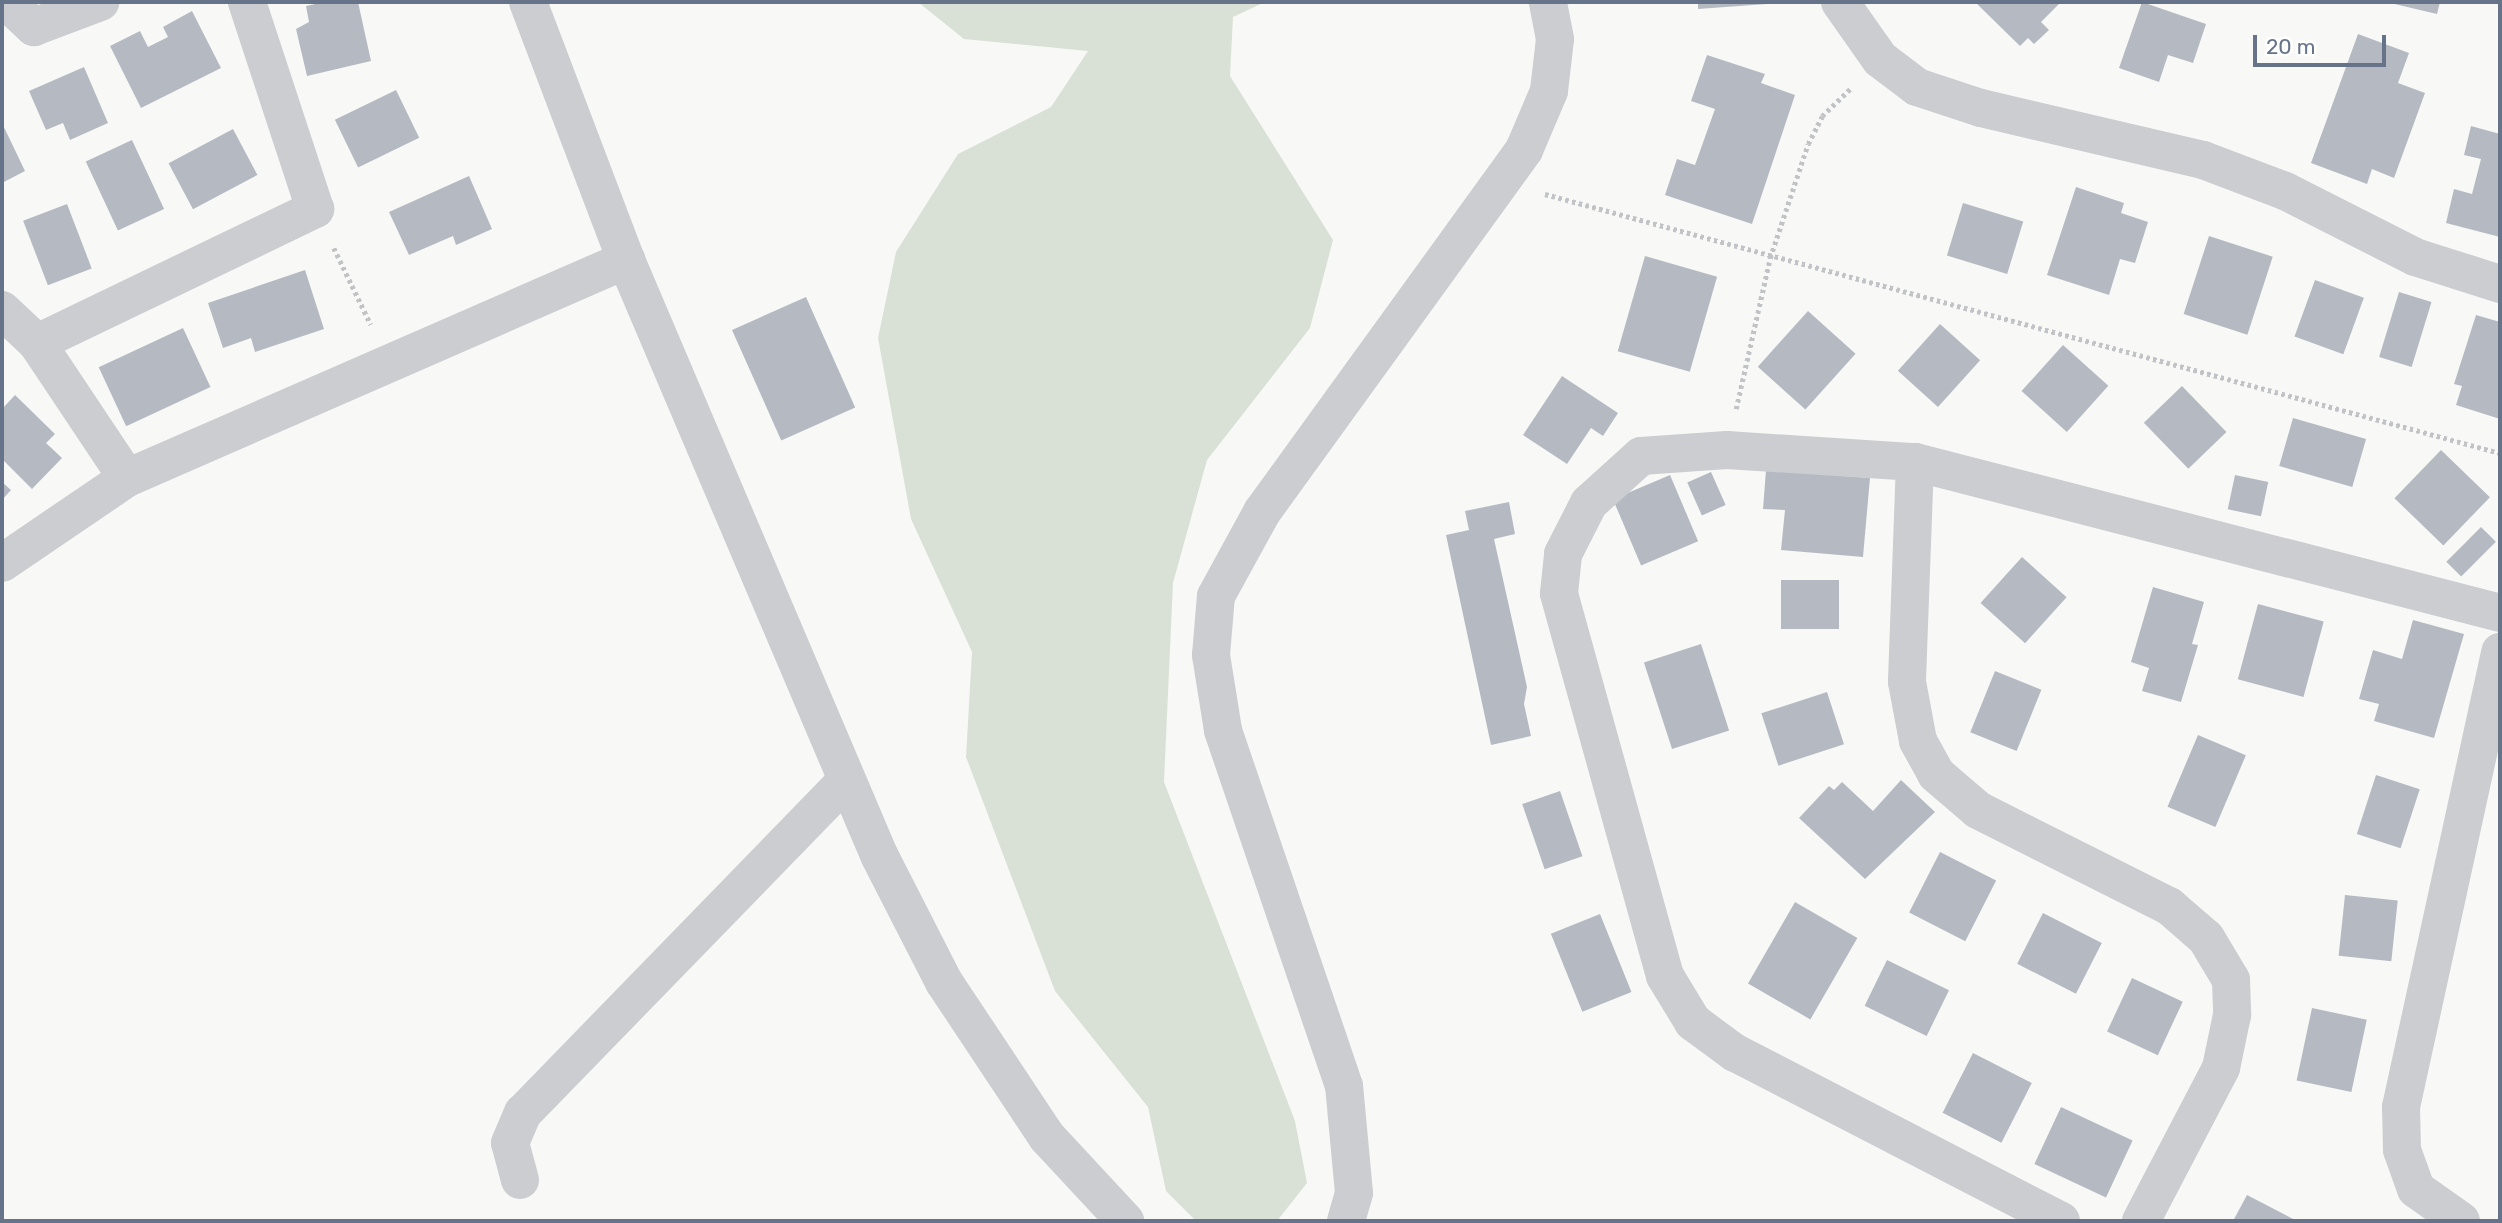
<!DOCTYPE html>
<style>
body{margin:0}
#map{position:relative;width:2502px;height:1223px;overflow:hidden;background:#f8f9f6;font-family:Rubik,sans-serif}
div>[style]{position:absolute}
.green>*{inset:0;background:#d9e1d6}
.building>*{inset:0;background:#b5bac2;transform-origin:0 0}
.path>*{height:4.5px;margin-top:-2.25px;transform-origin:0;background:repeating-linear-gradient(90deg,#c2c3c6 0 3.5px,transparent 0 7px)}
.minor>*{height:38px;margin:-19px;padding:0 19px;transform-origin:19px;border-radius:19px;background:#cbcdd1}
span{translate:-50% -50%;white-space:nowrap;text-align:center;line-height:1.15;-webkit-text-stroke:7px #fff;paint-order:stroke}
.frame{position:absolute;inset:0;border:4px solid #667389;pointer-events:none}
.scale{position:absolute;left:2253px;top:35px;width:133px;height:32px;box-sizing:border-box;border:4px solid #667389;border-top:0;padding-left:9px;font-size:21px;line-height:24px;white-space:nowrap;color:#667389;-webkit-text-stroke:5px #fff;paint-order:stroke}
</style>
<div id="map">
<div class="green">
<div style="clip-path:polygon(918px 2px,1265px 2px,1233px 17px,1230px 76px,1333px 240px,1310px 328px,1207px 460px,1173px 583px,1164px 782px,1295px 1121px,1307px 1183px,1277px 1221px,1196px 1221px,1166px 1191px,1148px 1107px,1055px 991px,966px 757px,972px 652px,911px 519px,878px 338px,896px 252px,958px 154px,1051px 107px,1088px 51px,964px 39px)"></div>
</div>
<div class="building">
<div style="clip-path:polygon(325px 2px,358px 2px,371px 61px,307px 76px,296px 29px,309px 22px,306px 6px)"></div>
<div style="clip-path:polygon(1698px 2px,1767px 2px,1767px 4px,1698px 9px)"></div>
<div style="clip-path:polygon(1975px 2px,2061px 2px,2041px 22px,2049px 30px,2034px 44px,2028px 38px,2020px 46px)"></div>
<div style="clip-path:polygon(2142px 2px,2206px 24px,2193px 63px,2168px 55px,2159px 82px,2119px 68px)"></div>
<div style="clip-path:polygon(2386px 2px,2440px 2px,2437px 14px)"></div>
<div style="clip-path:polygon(192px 11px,221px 68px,141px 108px,110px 46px,140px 31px,148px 47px,168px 37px,163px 27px)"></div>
<div style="clip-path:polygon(2358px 34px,2409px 53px,2398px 83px,2425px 93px,2394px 178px,2372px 169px,2367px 184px,2311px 163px)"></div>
<div style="clip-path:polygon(1707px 55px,1765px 74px,1761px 83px,1795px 95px,1752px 224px,1665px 195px,1677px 159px,1695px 165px,1715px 109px,1691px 101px)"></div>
<div style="clip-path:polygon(84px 67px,108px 123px,70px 140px,63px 123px,46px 130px,29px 91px)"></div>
<div style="left:396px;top:90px;width:53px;height:68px;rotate:64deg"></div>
<div style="clip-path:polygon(2px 123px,25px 171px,2px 183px)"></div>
<div style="clip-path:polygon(2471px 126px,2500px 134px,2500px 237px,2446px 223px,2454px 189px,2472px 194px,2481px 159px,2464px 155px)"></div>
<div style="left:233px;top:129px;width:52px;height:73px;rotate:62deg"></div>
<div style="left:132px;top:140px;width:76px;height:51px;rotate:65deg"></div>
<div style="clip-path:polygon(469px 176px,492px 229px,456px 245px,453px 236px,409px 255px,389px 212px)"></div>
<div style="clip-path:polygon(2076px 187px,2124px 203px,2121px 213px,2148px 222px,2135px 263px,2120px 259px,2109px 295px,2047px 275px)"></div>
<div style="left:1963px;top:203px;width:63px;height:55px;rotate:17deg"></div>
<div style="left:67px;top:204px;width:69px;height:47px;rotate:69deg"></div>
<div style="left:2209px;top:236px;width:67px;height:82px;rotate:18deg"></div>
<div style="left:1645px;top:256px;width:75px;height:99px;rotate:16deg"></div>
<div style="clip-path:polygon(305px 270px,324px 329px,255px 352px,251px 338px,223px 348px,208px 303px)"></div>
<div style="left:2315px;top:280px;width:52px;height:60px;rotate:20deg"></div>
<div style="left:2399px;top:292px;width:34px;height:68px;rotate:17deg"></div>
<div style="left:806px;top:297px;width:121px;height:81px;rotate:66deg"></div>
<div style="left:1808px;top:311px;width:64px;height:75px;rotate:42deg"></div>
<div style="clip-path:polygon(2476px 315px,2500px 322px,2500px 419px,2456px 405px,2462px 386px,2454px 384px)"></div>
<div style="left:1940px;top:324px;width:54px;height:63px;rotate:42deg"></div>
<div style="left:183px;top:328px;width:65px;height:93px;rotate:65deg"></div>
<div style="left:2063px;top:345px;width:61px;height:62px;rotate:42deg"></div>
<div style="clip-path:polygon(1562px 376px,1618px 413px,1603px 436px,1591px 428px,1567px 464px,1523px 435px)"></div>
<div style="left:2182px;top:386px;width:64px;height:53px;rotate:46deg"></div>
<div style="clip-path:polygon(15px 395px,55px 434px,46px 443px,62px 458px,32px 489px,2px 459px,2px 409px)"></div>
<div style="left:2293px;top:418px;width:76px;height:50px;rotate:16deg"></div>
<div style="left:2441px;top:450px;width:68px;height:67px;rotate:44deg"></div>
<div style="clip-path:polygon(1766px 470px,1870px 478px,1863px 557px,1781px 550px,1785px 510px,1763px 509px)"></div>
<div style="left:1711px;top:472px;width:36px;height:26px;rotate:66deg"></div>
<div style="left:1670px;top:475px;width:72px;height:62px;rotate:67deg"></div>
<div style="left:2235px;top:475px;width:34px;height:35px;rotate:12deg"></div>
<div style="clip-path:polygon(2px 482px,11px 490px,2px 500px)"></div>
<div style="clip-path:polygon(1509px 502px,1515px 534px,1494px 539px,1527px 687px,1524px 704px,1531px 736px,1491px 745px,1446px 535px,1469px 530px,1465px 511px)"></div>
<div style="left:2481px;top:527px;width:21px;height:49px;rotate:45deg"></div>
<div style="left:2022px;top:557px;width:60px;height:62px;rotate:42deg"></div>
<div style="left:1781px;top:580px;width:58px;height:49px"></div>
<div style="clip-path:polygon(2153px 587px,2204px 602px,2192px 644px,2198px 645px,2181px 702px,2142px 691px,2149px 668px,2131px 662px)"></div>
<div style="left:2258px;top:604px;width:68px;height:78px;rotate:15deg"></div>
<div style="clip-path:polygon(2413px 620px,2464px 634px,2434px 738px,2374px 721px,2379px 704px,2359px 699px,2373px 650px,2402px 659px)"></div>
<div style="left:1701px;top:644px;width:91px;height:60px;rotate:72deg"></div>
<div style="left:1995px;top:671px;width:50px;height:66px;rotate:22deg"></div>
<div style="left:1827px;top:692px;width:55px;height:69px;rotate:72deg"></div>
<div style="left:2198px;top:735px;width:52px;height:78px;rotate:23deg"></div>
<div style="left:2376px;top:775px;width:46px;height:62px;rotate:18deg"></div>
<div style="clip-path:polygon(1901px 780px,1935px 812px,1865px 879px,1799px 818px,1829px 786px,1834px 790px,1842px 782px,1873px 811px)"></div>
<div style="left:1560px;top:791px;width:69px;height:40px;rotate:71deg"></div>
<div style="left:1940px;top:852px;width:63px;height:68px;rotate:27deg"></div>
<div style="left:2345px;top:895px;width:53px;height:61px;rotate:6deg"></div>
<div style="left:1795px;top:902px;width:72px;height:94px;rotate:30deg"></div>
<div style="left:2043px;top:913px;width:66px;height:57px;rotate:27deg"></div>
<div style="left:1600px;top:914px;width:84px;height:53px;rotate:68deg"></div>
<div style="left:1887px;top:960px;width:69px;height:51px;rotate:26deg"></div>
<div style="left:2132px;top:978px;width:56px;height:59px;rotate:25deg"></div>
<div style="left:2312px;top:1008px;width:56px;height:74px;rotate:12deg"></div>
<div style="left:1973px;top:1053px;width:66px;height:67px;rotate:27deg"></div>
<div style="left:2061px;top:1107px;width:79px;height:63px;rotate:25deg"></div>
<div style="clip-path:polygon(2247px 1195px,2297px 1221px,2233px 1221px)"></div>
</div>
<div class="path">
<div style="left:1545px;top:194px;width:989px;rotate:15.17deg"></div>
<div style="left:334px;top:248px;width:85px;rotate:64.3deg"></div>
<div style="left:1736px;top:409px;width:155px;rotate:-77.3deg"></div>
<div style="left:1770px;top:258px;width:120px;rotate:-71.6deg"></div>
<div style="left:1808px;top:144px;width:31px;rotate:-63deg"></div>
<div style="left:1822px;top:116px;width:39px;rotate:-44deg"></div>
</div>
<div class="minor">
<div style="left:7px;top:2px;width:37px;rotate:43deg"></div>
<div style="left:34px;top:27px;width:71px;rotate:-20.7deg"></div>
<div style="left:528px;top:2px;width:276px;rotate:69.2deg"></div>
<div style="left:626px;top:260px;width:647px;rotate:66.96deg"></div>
<div style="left:879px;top:855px;width:143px;rotate:62.9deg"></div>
<div style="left:944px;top:982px;width:186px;rotate:56.4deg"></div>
<div style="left:1047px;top:1137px;width:115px;rotate:47.1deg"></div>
<div style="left:1840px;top:2px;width:70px;rotate:54.9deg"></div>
<div style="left:1880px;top:59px;width:46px;rotate:37.1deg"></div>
<div style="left:1917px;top:87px;width:67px;rotate:18.2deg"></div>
<div style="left:1981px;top:108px;width:228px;rotate:13.2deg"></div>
<div style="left:2203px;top:160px;width:88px;rotate:20.7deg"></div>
<div style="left:2285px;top:191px;width:146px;rotate:26.9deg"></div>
<div style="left:2415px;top:257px;width:89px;rotate:17.6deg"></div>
<div style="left:2px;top:310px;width:48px;rotate:43.3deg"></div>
<div style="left:37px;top:343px;width:162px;rotate:56.3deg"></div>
<div style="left:37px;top:343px;width:309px;rotate:-25.7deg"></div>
<div style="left:315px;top:209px;width:218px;rotate:-108.2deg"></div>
<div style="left:1915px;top:462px;width:220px;rotate:92.1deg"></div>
<div style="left:1907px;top:682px;width:60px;rotate:79.4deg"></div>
<div style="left:1918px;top:741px;width:38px;rotate:61deg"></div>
<div style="left:1936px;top:774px;width:55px;rotate:40.6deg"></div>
<div style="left:1978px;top:810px;width:214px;rotate:26.7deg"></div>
<div style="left:2169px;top:906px;width:49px;rotate:40.9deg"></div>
<div style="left:2206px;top:938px;width:49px;rotate:59.2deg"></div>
<div style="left:2231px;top:980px;width:35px;rotate:88deg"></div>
<div style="left:2232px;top:1015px;width:54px;rotate:101.7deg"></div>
<div style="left:2221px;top:1068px;width:173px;rotate:117.6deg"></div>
<div style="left:2px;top:563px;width:151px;rotate:-34.2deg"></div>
<div style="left:127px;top:478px;width:545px;rotate:-23.6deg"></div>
<div style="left:520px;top:1180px;width:38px;rotate:-105deg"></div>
<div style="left:510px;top:1143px;width:33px;rotate:-67deg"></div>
<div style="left:523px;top:1113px;width:463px;rotate:-45.8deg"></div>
<div style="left:1346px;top:1221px;width:29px;rotate:-74deg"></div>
<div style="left:1354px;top:1193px;width:107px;rotate:-95.3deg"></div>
<div style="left:1344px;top:1086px;width:376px;rotate:-108.8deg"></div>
<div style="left:1223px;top:730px;width:76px;rotate:-99.1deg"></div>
<div style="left:1211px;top:655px;width:59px;rotate:-85.2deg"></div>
<div style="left:1216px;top:596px;width:96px;rotate:-61.3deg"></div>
<div style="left:1262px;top:512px;width:447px;rotate:-54.1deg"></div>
<div style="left:1524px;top:150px;width:64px;rotate:-67deg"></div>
<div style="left:1549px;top:91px;width:52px;rotate:-83.4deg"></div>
<div style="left:1555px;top:39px;width:38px;rotate:-101deg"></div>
<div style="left:2061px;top:1221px;width:367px;rotate:-152.7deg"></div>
<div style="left:1735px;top:1053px;width:52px;rotate:-143.6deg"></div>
<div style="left:1693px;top:1022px;width:54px;rotate:-121.3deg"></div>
<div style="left:1665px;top:976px;width:397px;rotate:-105.5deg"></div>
<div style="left:1559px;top:593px;width:39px;rotate:-84deg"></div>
<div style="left:1563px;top:554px;width:57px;rotate:-63deg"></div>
<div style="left:1589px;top:503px;width:70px;rotate:-42.1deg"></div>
<div style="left:1641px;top:456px;width:86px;rotate:-4deg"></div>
<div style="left:1727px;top:450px;width:188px;rotate:3.7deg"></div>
<div style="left:1915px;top:462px;width:604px;rotate:14.47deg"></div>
<div style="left:2461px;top:1221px;width:55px;rotate:-144.6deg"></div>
<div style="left:2416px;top:1189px;width:41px;rotate:-109.7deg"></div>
<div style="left:2402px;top:1150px;width:43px;rotate:-91.3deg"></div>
<div style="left:2401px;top:1107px;width:466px;rotate:-77.7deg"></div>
</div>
<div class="frame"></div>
<div class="scale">20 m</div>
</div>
